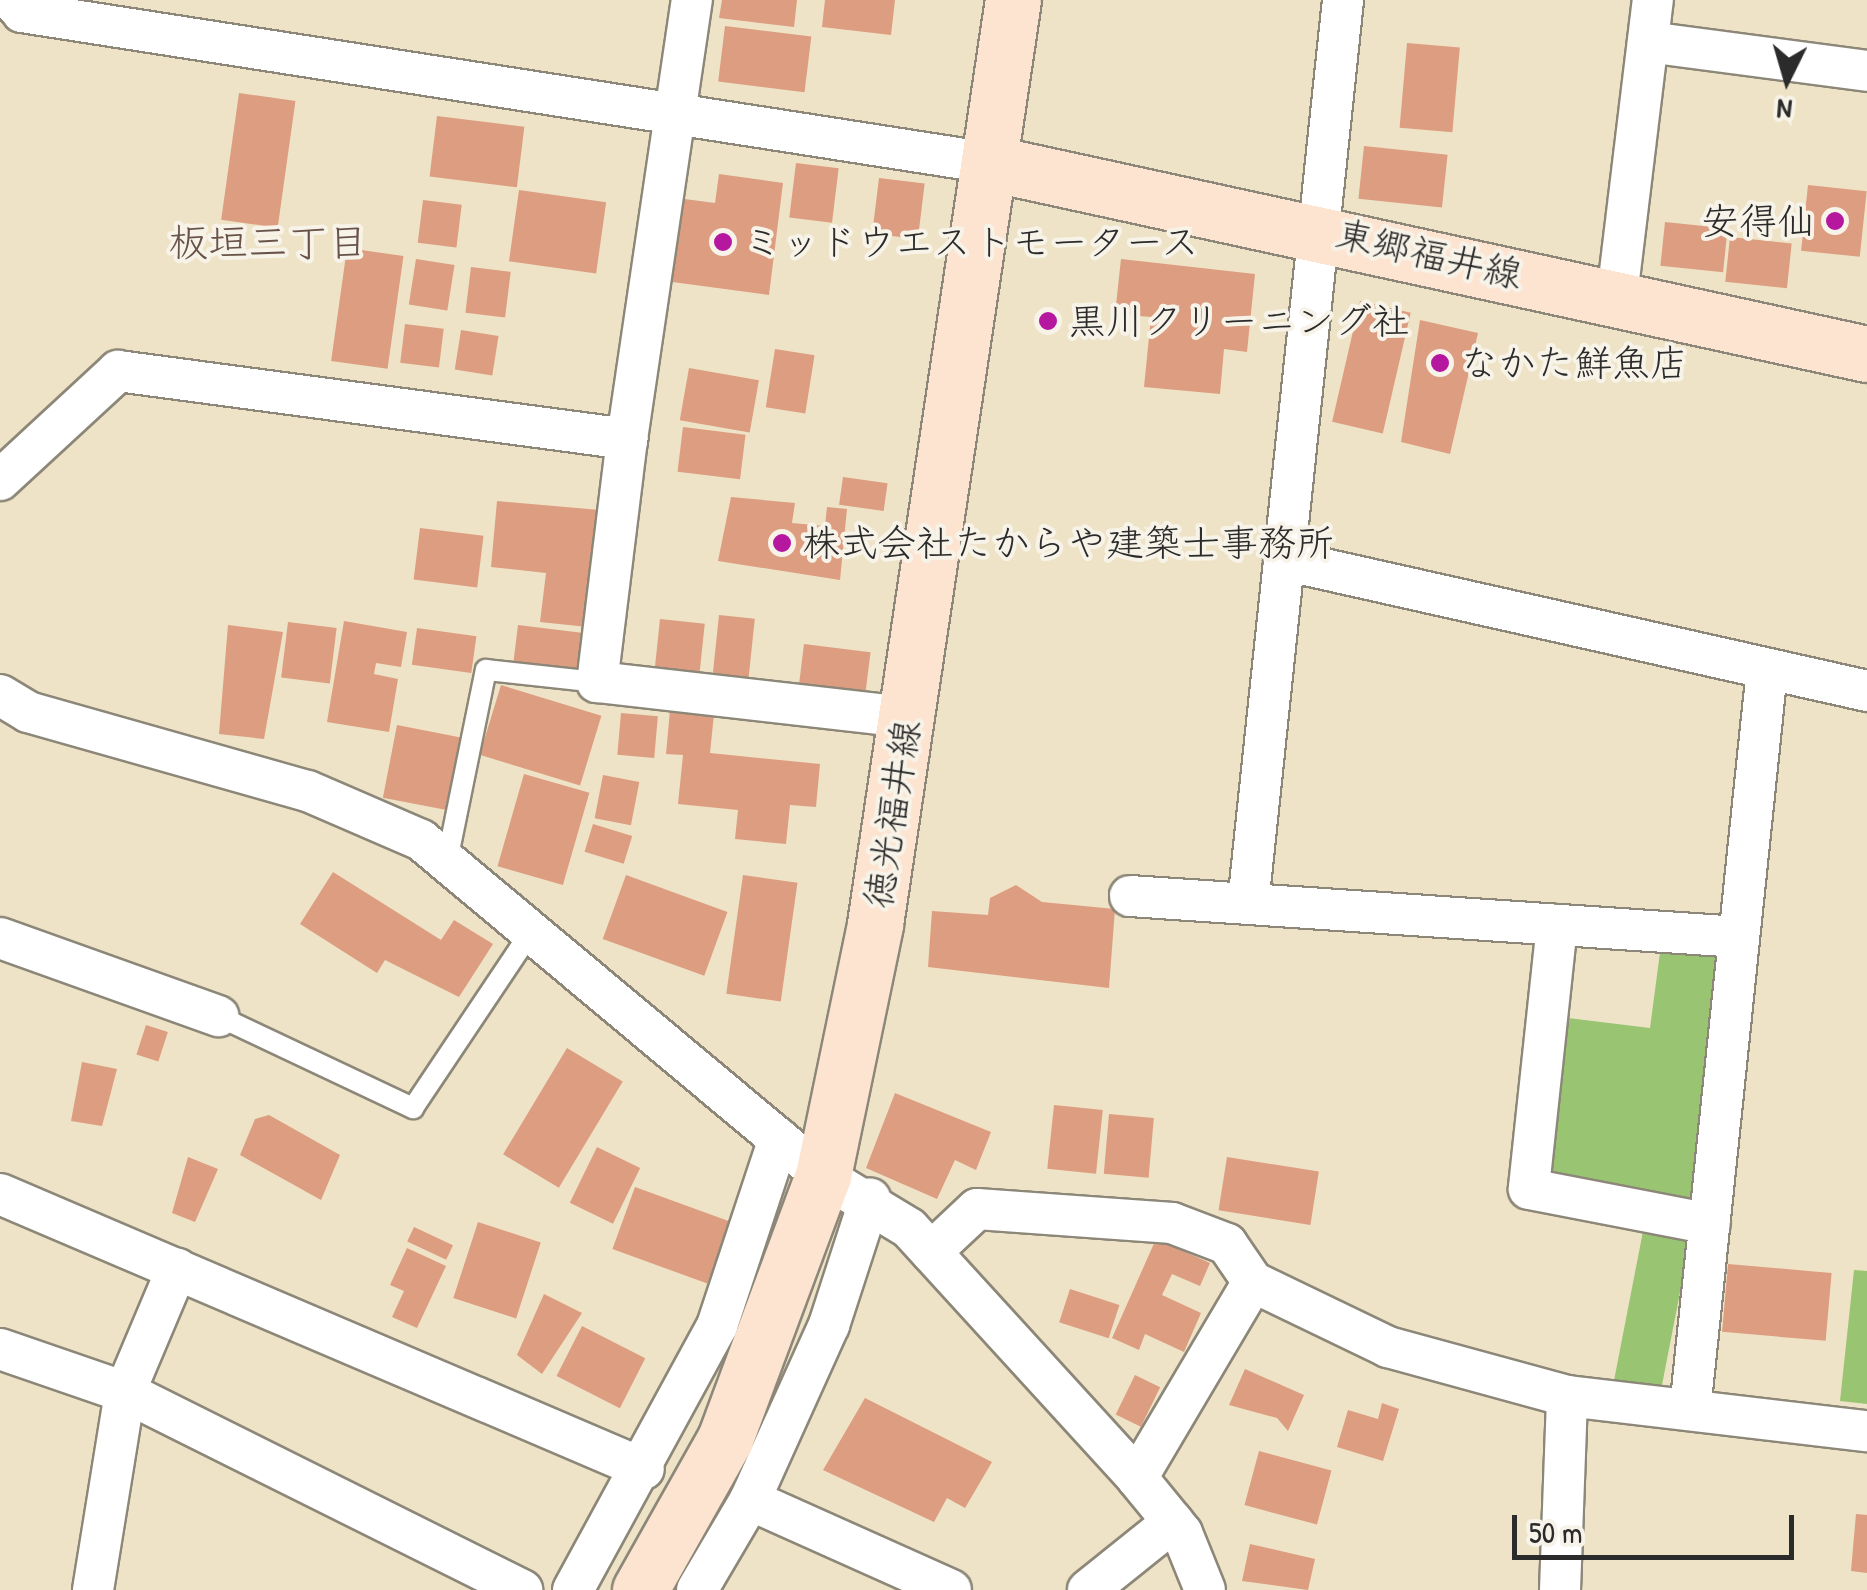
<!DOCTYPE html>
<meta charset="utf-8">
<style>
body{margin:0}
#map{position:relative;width:1867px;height:1590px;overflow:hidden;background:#eee3c6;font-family:"Patrick Hand","Klee One",sans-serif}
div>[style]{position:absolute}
.green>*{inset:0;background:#99c572;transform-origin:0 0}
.building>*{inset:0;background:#dd9d80;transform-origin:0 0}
.roads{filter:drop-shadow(2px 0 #8c8778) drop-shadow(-2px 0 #8c8778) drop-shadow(0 2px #8c8778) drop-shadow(0 -2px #8c8778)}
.lane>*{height:20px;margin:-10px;padding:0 10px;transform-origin:10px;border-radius:10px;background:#fff}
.street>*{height:40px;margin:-20px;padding:0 20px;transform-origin:20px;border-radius:20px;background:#fff}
.secondary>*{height:55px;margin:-27.5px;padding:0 27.5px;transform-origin:27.5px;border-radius:27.5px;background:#fde4d1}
.dots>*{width:28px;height:28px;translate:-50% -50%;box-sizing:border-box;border:5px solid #f7f3e8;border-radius:50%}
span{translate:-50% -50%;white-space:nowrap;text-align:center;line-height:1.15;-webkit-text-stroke:8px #f7f3e8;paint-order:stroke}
.poi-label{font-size:38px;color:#2b2b2b}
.right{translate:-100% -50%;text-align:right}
.left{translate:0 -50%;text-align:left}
.street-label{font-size:38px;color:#2b2b2b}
.neighbourhood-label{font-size:40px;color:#695349}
.north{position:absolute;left:1737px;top:30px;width:100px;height:100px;-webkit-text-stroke:8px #f7f3e8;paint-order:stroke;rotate:185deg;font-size:28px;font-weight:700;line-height:40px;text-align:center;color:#2b2b2b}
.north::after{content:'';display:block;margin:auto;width:35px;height:45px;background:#2b2b2b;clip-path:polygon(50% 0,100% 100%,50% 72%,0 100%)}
.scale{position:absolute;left:1512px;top:1515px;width:282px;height:45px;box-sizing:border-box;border:5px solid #2b2b2b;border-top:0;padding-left:12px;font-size:30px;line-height:35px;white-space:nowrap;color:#2b2b2b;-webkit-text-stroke:8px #f7f3e8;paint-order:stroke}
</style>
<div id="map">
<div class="green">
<div style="clip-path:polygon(1661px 945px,1723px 952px,1695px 1206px,1539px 1176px,1560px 1017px,1650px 1028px)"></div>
<div style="left:1645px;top:1221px;width:48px;height:166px;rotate:11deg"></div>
<div style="clip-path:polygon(1854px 1270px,1867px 1271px,1867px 1404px,1840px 1401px)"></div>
</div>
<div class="building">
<div style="clip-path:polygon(722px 0,797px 0,794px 27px,719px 18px)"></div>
<div style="clip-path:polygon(825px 0,895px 0,891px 35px,822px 27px)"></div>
<div style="left:725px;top:26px;width:87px;height:56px;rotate:7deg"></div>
<div style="left:1407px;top:43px;width:53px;height:85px;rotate:5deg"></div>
<div style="left:239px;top:93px;width:57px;height:128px;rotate:8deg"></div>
<div style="left:437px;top:116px;width:88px;height:61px;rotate:7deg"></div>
<div style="left:1364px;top:146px;width:84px;height:53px;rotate:6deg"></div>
<div style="left:796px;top:163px;width:43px;height:55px;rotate:7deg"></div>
<div style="clip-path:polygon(719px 174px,783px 183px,769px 295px,665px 281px,677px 198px,715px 203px)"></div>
<div style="left:879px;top:178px;width:46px;height:56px;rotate:7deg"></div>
<div style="left:1808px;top:185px;width:59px;height:66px;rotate:6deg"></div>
<div style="left:519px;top:190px;width:88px;height:72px;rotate:8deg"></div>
<div style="left:423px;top:200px;width:39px;height:43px;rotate:7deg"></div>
<div style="left:1665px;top:222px;width:63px;height:44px;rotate:6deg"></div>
<div style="left:1730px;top:237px;width:62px;height:45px;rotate:6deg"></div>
<div style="left:347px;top:248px;width:57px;height:114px;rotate:8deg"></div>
<div style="left:416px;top:259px;width:39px;height:46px;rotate:9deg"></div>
<div style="clip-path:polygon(1121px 259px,1255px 274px,1247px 352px,1224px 349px,1220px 394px,1144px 387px,1151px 317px,1115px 314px)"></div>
<div style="left:471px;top:267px;width:40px;height:46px;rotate:7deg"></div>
<div style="left:1360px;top:301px;width:52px;height:124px;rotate:13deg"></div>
<div style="clip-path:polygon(1420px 320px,1478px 333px,1450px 454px,1401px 442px)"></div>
<div style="left:405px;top:324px;width:39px;height:39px;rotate:7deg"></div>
<div style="left:461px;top:330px;width:38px;height:40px;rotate:9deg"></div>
<div style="left:775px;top:349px;width:40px;height:59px;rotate:9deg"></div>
<div style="left:689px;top:368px;width:71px;height:53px;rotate:10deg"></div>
<div style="left:683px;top:427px;width:63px;height:45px;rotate:7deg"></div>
<div style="left:843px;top:477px;width:45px;height:28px;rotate:8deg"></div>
<div style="clip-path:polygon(731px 497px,795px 503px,792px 523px,825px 526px,827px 507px,847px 509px,840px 580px,718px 561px)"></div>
<div style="clip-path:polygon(497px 501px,600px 510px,588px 627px,540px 622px,546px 573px,491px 567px)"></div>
<div style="left:420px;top:528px;width:64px;height:52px;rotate:7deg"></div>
<div style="left:719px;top:615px;width:36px;height:63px;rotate:6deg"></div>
<div style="left:660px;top:619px;width:45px;height:55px;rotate:6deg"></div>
<div style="clip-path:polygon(344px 621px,407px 632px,401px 667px,376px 663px,374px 674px,398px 679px,389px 732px,327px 722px)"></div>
<div style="left:288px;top:622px;width:49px;height:56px;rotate:7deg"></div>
<div style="clip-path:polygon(228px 625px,283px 632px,264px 739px,219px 734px)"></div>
<div style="left:518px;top:625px;width:66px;height:37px;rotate:7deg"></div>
<div style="left:417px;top:628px;width:60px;height:37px;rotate:8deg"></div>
<div style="left:804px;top:644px;width:67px;height:42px;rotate:7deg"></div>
<div style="left:501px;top:685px;width:105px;height:73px;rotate:17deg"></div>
<div style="clip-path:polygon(670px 710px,714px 714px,710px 753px,820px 764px,816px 807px,790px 805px,786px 844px,735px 839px,738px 810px,678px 804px,683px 755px,666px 754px)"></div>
<div style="left:621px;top:713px;width:37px;height:42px;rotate:5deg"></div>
<div style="left:397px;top:725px;width:65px;height:74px;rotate:11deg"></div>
<div style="left:524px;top:774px;width:68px;height:96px;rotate:16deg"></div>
<div style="left:603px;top:775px;width:37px;height:44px;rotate:11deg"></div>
<div style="left:593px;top:824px;width:41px;height:29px;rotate:17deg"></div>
<div style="clip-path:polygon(333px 872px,441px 940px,454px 920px,493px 944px,459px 997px,385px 960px,377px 973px,300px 924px)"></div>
<div style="left:626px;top:875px;width:108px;height:68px;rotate:20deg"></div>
<div style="left:743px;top:875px;width:55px;height:120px;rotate:8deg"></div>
<div style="clip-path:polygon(1016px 885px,1042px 902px,1115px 909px,1109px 988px,928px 967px,932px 911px,988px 915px,990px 898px)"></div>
<div style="left:146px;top:1025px;width:23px;height:31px;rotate:18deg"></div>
<div style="left:567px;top:1048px;width:65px;height:124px;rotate:31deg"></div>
<div style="clip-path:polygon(82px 1062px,117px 1069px,102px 1126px,71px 1121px)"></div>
<div style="clip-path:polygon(895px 1093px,991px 1132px,976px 1170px,955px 1160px,937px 1199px,866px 1168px)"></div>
<div style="left:1054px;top:1105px;width:49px;height:64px;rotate:6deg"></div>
<div style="left:1109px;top:1114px;width:45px;height:60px;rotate:5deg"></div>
<div style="clip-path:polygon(269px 1115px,340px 1155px,321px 1200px,240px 1155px,255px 1119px)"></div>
<div style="left:597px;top:1147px;width:48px;height:62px;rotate:26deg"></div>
<div style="clip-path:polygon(188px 1157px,218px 1169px,195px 1222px,172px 1213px)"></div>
<div style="left:1227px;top:1157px;width:93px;height:54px;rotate:9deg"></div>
<div style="left:635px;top:1187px;width:101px;height:66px;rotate:20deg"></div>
<div style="left:478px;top:1222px;width:66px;height:80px;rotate:18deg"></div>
<div style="left:414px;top:1227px;width:43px;height:16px;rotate:25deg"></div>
<div style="clip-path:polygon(1156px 1239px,1210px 1263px,1200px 1286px,1172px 1274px,1162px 1295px,1201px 1313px,1184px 1352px,1145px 1334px,1139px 1350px,1112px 1338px)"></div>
<div style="clip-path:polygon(407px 1248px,446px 1266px,417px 1328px,392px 1317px,404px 1291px,390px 1285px)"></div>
<div style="left:1728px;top:1264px;width:104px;height:68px;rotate:5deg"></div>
<div style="left:1070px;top:1289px;width:52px;height:35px;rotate:18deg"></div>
<div style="clip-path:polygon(544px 1294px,582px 1313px,542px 1374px,517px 1355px)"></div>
<div style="left:582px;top:1326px;width:71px;height:56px;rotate:27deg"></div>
<div style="clip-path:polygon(1245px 1369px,1304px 1395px,1288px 1431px,1277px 1418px,1229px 1405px)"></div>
<div style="left:1135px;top:1375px;width:28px;height:44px;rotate:26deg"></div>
<div style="clip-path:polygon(865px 1398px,992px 1462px,965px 1508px,947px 1498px,934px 1522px,823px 1470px)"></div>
<div style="clip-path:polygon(1382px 1403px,1399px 1409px,1383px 1461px,1337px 1447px,1348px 1410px,1378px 1419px)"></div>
<div style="left:1259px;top:1451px;width:75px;height:56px;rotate:15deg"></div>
<div style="clip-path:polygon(1856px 1514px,1867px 1515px,1867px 1573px,1851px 1571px)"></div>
<div style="clip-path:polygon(1250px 1544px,1315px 1559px,1308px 1590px,1242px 1581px)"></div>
</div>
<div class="roads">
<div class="lane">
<div style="left:447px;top:861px;width:195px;rotate:-78.5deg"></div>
<div style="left:486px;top:670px;width:112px;rotate:6.2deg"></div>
<div style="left:218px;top:1016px;width:216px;rotate:25.3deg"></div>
<div style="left:413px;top:1108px;width:212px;rotate:-56.2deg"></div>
</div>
<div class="street">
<div style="left:11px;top:0;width:16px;rotate:47deg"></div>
<div style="left:22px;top:12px;width:980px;rotate:8.87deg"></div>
<div style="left:1648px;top:42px;width:221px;rotate:7.5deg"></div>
<div style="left:1617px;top:296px;width:298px;rotate:-83.1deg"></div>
<div style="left:627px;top:439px;width:245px;rotate:97deg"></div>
<div style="left:597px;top:682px;width:311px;rotate:6.5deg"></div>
<div style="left:0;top:480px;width:161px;rotate:-42.7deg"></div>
<div style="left:118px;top:371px;width:514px;rotate:7.61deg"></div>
<div style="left:627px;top:439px;width:444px;rotate:-81.6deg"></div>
<div style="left:1284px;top:560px;width:598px;rotate:12.66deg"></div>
<div style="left:0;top:695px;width:33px;rotate:31deg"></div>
<div style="left:28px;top:712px;width:291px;rotate:15.8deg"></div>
<div style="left:308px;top:791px;width:123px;rotate:23.4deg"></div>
<div style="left:421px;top:840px;width:524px;rotate:39.89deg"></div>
<div style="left:823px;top:1176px;width:100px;rotate:31.2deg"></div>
<div style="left:909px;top:1228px;width:338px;rotate:47.6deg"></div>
<div style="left:1137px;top:1478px;width:71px;rotate:50.7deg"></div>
<div style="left:1182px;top:1533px;width:61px;rotate:68deg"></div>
<div style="left:1130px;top:896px;width:610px;rotate:3.85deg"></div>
<div style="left:1248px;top:904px;width:909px;rotate:-84deg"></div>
<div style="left:1557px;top:925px;width:265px;rotate:96.1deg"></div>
<div style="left:1529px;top:1189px;width:184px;rotate:10.9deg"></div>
<div style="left:0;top:938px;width:232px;rotate:19.7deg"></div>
<div style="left:0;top:1194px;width:700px;rotate:23.12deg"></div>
<div style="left:931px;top:1252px;width:63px;rotate:-43.1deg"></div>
<div style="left:977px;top:1209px;width:196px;rotate:4.1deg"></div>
<div style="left:1172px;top:1223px;width:59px;rotate:20.9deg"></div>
<div style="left:1227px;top:1244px;width:46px;rotate:55.6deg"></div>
<div style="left:0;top:1349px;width:132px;rotate:19deg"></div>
<div style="left:125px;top:1392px;width:444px;rotate:26.5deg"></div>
<div style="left:1690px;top:1410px;width:744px;rotate:-84.06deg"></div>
<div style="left:1137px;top:1478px;width:228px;rotate:-59.4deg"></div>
<div style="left:1253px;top:1282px;width:150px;rotate:25.7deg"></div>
<div style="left:1388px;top:1347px;width:186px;rotate:15.3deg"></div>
<div style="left:1567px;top:1396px;width:302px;rotate:6.7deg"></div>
<div style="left:750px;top:1500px;width:220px;rotate:24.1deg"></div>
<div style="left:93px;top:1590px;width:201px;rotate:-80.8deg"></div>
<div style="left:125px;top:1392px;width:134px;rotate:-67.1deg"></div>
<div style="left:573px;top:1590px;width:301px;rotate:-61.4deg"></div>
<div style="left:717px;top:1326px;width:197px;rotate:-71.7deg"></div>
<div style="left:697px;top:1590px;width:104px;rotate:-59.5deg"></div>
<div style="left:750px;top:1500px;width:192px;rotate:-65.7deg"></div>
<div style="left:829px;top:1325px;width:133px;rotate:-72deg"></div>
<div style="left:1088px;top:1590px;width:109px;rotate:-38.7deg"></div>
<div style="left:1560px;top:1590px;width:194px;rotate:-87.9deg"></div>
</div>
<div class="secondary">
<div style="left:990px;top:163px;width:898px;rotate:12.29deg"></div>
<div style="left:640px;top:1590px;width:173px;rotate:-60.6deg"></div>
<div style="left:725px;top:1439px;width:281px;rotate:-69.6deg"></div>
<div style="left:823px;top:1176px;width:257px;rotate:-78.3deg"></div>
<div style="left:875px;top:924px;width:934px;rotate:-81.51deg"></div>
</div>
</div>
<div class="dots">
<div style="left:1835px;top:221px;background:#b5179e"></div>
<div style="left:723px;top:242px;background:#b5179e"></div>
<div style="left:1048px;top:321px;background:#b5179e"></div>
<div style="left:1440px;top:363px;background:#b5179e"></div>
<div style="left:782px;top:543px;background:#b5179e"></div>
</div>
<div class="poi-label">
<span class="right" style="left:1815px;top:221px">安得仙</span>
<span class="left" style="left:743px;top:242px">ミッドウエストモータース</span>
<span class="left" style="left:1068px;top:321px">黒川クリーニング社</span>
<span class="left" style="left:1460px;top:363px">なかた鮮魚店</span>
<span class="left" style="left:802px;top:543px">株式会社たからや建築士事務所</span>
</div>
<div class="street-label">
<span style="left:1429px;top:254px;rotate:13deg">東郷福井線</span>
<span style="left:892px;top:814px;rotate:-81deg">徳光福井線</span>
</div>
<div class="neighbourhood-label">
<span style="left:268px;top:241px">板垣三丁目</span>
</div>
<div class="north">N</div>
<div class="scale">50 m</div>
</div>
